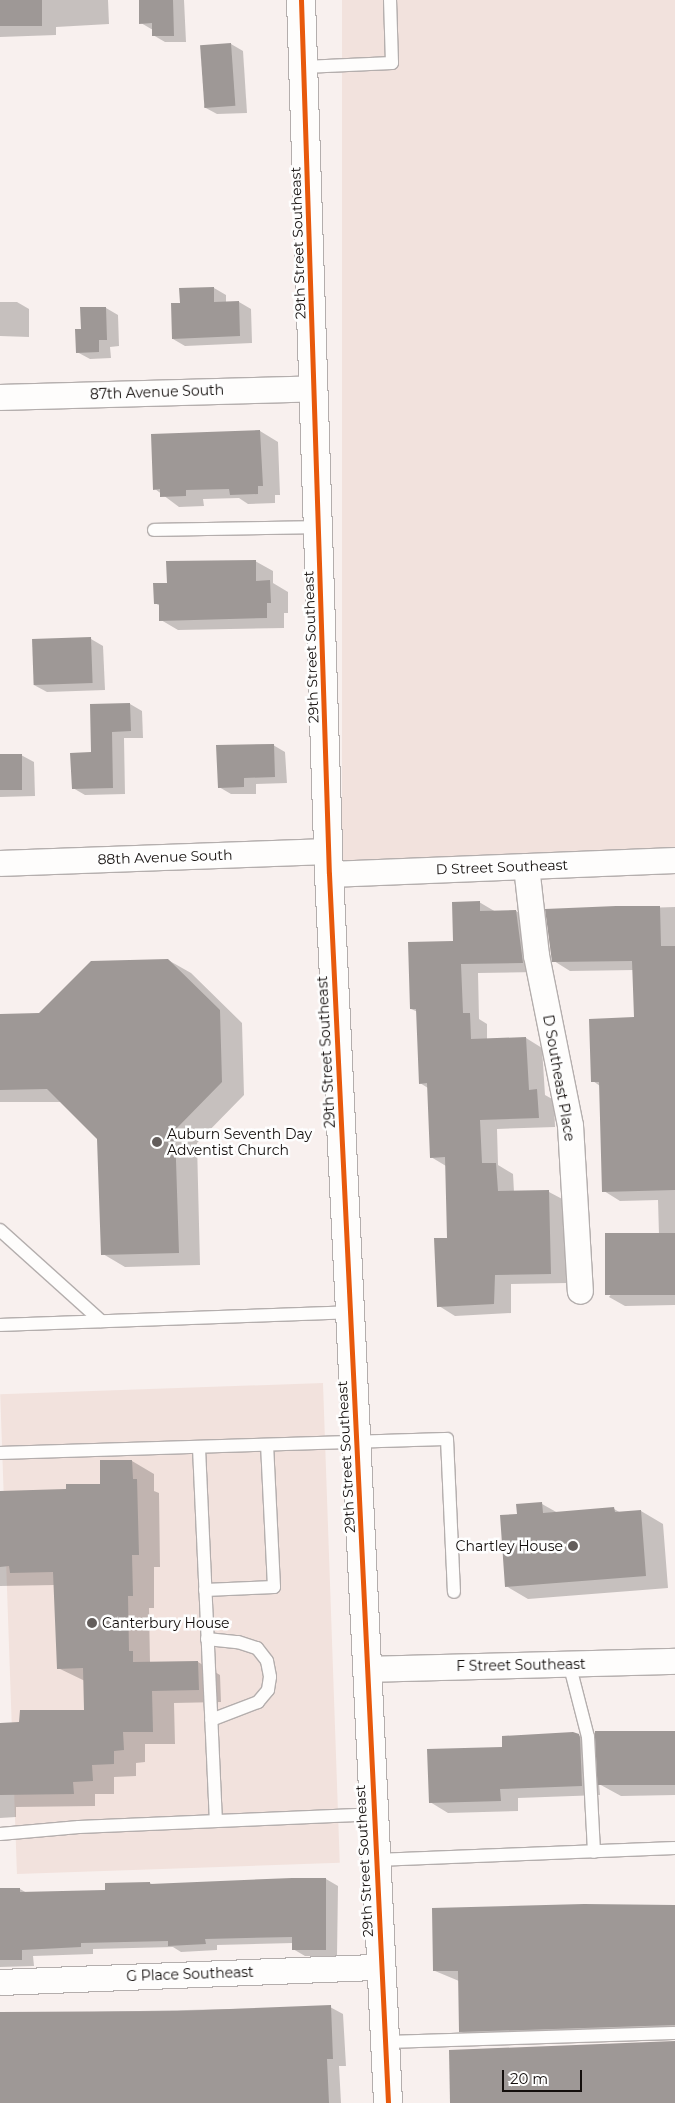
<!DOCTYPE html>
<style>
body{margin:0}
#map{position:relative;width:675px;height:2103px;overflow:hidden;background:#f8f0ee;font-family:Montserrat,sans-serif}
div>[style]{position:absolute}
.built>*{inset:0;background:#f2e2dd;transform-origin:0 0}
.shadow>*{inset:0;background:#0003}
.building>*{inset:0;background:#9e9896;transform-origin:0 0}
.roads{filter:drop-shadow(1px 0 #b4aead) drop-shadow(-1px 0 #b4aead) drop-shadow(0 1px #b4aead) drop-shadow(0 -1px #b4aead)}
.lane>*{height:12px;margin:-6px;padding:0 6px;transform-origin:6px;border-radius:6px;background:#fefdfc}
.street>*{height:25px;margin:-12.5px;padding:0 12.5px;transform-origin:12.5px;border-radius:12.5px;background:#fefdfc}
.secondary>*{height:28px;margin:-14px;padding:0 14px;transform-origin:14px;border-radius:14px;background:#fefdfc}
.cycleway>*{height:5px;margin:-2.5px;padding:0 2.5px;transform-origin:2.5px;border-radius:2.5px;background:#e8590c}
.dots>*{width:14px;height:14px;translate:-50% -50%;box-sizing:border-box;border:2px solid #fefefe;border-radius:50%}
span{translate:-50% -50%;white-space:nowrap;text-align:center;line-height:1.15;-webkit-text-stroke:5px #fefefe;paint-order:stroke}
.street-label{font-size:14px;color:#130e0c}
.poi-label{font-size:14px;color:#130e0c}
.left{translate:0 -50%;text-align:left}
.right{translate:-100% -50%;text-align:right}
.scale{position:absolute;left:502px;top:2070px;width:80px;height:22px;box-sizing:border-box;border:2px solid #130e0c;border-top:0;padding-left:6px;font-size:15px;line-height:18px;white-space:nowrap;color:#130e0c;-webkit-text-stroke:4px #fefefe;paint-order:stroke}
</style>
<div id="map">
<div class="built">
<div style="left:342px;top:0;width:333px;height:863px"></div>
<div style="left:323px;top:1383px;width:480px;height:323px;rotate:88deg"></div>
</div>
<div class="shadow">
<div style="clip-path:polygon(0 0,108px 0,109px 24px,56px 27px,56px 35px,0 37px)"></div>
<div style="clip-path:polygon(140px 0,184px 0,186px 42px,165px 42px,153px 35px,153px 30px,141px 23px)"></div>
<div style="clip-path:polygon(231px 44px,243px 51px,247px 113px,217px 114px,204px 107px)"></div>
<div style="clip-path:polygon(214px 288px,226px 295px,226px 303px,239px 302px,251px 309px,252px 343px,185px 346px,173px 339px)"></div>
<div style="clip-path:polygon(0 302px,17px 302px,29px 309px,29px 337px,0 336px)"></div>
<div style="clip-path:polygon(106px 308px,118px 315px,119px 346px,110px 347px,111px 358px,90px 359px,77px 352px,82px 330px)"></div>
<div style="clip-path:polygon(260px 431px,278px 442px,280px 495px,275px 495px,275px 503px,248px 504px,239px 498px,203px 499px,204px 506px,179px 507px,155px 489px,153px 435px)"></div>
<div style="clip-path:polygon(255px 561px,273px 571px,273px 583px,288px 592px,288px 613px,284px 613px,284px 628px,178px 630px,161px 620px,160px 606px,155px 603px,168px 584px)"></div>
<div style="clip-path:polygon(91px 639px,103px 646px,105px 690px,47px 692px,34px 685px)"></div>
<div style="clip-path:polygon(130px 704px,142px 711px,143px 738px,124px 738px,125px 794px,85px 795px,73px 788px,93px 753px)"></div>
<div style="clip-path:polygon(273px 745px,285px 752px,287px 783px,256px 784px,256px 794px,231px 794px,219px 787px)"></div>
<div style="clip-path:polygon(21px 755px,34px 762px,35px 796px,0 797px,0 756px)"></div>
<div style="clip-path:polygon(479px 902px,496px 912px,516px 911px,533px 921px,539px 972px,478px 973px,479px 1019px,487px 1024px,487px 1039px,526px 1038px,542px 1048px,545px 1095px,554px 1100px,555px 1127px,497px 1129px,498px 1165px,513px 1174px,514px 1192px,549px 1192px,566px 1201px,568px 1283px,511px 1284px,511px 1313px,455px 1316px,439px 1306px,449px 1239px,446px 1166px,431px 1157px,428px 1088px,420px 1083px,418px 1012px,411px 1009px)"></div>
<div style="clip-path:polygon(675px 907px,675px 1305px,625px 1306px,609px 1297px,659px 1235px,658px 1200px,620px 1201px,604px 1191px,600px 1086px,593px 1081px,636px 1018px,634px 970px,570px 971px,554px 961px,547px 911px)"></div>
<div style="clip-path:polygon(168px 960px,191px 973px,242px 1023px,244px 1095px,197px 1143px,200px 1265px,125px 1267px,103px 1254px,99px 1138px,61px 1102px,0 1102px,0 1015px,40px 1014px)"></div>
<div style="clip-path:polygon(132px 1461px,154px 1474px,154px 1491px,159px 1493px,160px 1567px,154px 1567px,154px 1608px,149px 1608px,150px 1662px,198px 1662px,220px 1675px,221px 1702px,174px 1703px,175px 1744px,145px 1744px,145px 1762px,136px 1763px,136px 1776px,114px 1777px,114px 1794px,95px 1794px,95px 1806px,16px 1807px,16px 1817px,0 1818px,0 1717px,0 1724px,21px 1723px,86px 1711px,85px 1681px,58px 1668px,55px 1585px,0 1586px,0 1492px,67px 1491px,102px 1485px)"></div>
<div style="clip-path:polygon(542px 1504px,558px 1513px,614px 1509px,621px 1513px,641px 1511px,663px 1524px,668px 1588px,528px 1599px,506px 1586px)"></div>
<div style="clip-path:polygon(675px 1732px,675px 1795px,621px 1796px,599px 1784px,600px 1795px,518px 1798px,518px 1811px,448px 1813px,430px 1802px,504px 1749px,578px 1735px,597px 1746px)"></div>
<div style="clip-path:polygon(326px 1879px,338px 1886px,337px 1956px,305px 1956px,293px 1949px,293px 1943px,217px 1945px,217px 1950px,181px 1952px,173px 1947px,93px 1949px,93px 1954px,33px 1956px,34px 1966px,0 1967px,0 1890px,20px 1889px,27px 1893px,106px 1891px,150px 1883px,155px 1886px)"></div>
<div style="clip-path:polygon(675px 1907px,675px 2036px,479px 2042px,460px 2031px,459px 1981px,435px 1971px)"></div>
<div style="clip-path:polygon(330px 2007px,343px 2014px,346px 2066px,339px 2066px,341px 2103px,0 2103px,0 2014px)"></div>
</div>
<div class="building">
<div style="left:0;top:0;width:42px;height:26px"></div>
<div style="clip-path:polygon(139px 0,173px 0,174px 36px,152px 36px,152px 23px,139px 24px)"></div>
<div style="left:231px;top:43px;width:63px;height:31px;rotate:86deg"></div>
<div style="clip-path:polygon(214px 287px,214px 302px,239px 301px,240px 336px,172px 339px,171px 303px,180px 303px,179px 288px)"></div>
<div style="clip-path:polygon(80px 307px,106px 307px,107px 340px,99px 340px,99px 352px,76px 353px,75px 329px,81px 329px)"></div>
<div style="clip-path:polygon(260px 430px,263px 486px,258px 486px,258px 494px,230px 495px,229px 489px,186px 490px,186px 496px,160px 497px,160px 489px,153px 490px,151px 434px)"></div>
<div style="clip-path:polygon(256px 560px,256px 581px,270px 580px,271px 603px,267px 603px,267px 618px,159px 621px,159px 604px,154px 604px,153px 583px,167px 583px,166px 561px)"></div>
<div style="left:91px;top:637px;width:46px;height:59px;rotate:88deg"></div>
<div style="clip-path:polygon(130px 703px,131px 731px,112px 732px,113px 788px,72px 789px,70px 753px,91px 752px,90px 704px)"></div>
<div style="clip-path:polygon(274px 744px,275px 777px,244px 778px,244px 787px,218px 788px,216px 745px)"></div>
<div style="left:0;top:754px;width:22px;height:36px"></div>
<div style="clip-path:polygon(480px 901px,480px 911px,516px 910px,523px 963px,461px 964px,463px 1013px,470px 1013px,471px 1039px,526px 1037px,529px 1090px,537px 1089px,539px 1118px,480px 1120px,482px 1163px,496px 1163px,498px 1191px,549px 1190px,551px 1274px,495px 1275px,494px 1304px,437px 1307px,434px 1238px,447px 1238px,445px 1157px,430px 1158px,427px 1083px,419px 1084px,416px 1009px,410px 1009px,408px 942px,453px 941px,452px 902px)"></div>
<div style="clip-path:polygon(616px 906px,660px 906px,661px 946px,675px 946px,675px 1190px,602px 1192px,599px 1082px,591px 1082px,589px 1019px,634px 1017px,632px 961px,552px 962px,545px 909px)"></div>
<div style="clip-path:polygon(168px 959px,220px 1010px,222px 1082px,175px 1130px,179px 1253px,101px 1255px,97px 1139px,47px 1089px,0 1090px,0 1014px,39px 1013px,91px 961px)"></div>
<div style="left:675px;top:1233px;width:62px;height:70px;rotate:90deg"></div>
<div style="clip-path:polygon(100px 1460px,132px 1460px,133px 1479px,137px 1479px,139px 1555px,132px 1555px,133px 1596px,128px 1596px,129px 1651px,133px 1651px,133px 1662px,198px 1661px,199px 1690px,152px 1691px,153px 1732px,123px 1732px,124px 1750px,114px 1751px,114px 1764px,92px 1765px,93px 1781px,73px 1782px,74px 1794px,0 1795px,0 1723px,19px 1722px,20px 1710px,84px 1710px,83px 1668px,57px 1669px,53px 1572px,10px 1573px,9px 1566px,0 1567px,0 1491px,66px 1489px,66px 1484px,100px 1484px)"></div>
<div style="clip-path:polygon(542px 1502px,543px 1513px,614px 1507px,615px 1512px,641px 1510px,646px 1576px,505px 1587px,500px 1515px,517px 1514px,516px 1504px)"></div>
<div style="left:675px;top:1731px;width:54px;height:80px;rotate:90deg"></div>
<div style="clip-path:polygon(573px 1732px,579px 1734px,580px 1738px,582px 1786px,500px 1789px,501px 1801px,429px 1803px,427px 1749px,502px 1747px,502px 1736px)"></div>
<div style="clip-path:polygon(292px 1878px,326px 1878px,326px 1950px,292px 1950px,292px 1937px,205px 1939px,206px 1944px,168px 1946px,168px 1941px,81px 1943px,81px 1947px,22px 1950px,22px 1960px,0 1960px,0 1888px,20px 1888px,20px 1892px,105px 1890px,105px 1883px,150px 1882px,150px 1884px)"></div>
<div style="clip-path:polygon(584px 1904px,675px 1905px,675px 2025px,459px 2032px,458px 1971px,433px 1971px,432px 1908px)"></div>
<div style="clip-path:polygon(331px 2005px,333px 2059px,327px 2059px,329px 2103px,0 2103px,0 2012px,177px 2011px)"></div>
<div style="clip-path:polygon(675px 2041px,675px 2103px,450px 2103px,449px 2050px)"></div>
</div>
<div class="roads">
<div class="lane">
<div style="left:304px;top:67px;width:88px;rotate:-2.6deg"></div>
<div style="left:392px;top:63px;width:63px;rotate:-91.8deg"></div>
<div style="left:154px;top:530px;width:164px;rotate:-1deg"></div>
<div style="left:0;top:1230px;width:136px;rotate:42deg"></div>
<div style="left:0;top:1325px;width:350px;rotate:-2.1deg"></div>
<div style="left:199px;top:1448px;width:373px;rotate:87.4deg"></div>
<div style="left:0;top:1453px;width:447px;rotate:-1.8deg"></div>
<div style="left:447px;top:1439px;width:153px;rotate:87.4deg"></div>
<div style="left:205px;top:1590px;width:69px;rotate:-2.5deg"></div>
<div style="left:274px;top:1587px;width:142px;rotate:-92.8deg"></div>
<div style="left:207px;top:1639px;width:31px;rotate:6deg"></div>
<div style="left:238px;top:1642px;width:20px;rotate:18deg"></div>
<div style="left:257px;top:1648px;width:16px;rotate:52deg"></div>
<div style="left:267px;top:1661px;width:16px;rotate:79deg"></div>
<div style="left:270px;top:1677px;width:13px;rotate:99deg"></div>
<div style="left:268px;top:1690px;width:16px;rotate:130deg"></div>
<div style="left:258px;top:1702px;width:50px;rotate:159deg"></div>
<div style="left:569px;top:1663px;width:76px;rotate:75.6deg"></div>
<div style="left:588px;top:1737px;width:115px;rotate:87deg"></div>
<div style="left:0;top:1834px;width:79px;rotate:-5.1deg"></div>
<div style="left:79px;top:1827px;width:295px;rotate:-2.5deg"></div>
<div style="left:376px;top:1860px;width:299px;rotate:-2.3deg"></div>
<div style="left:385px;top:2042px;width:290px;rotate:-1.8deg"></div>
</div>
<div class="street">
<div style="left:0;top:397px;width:314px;rotate:-1.6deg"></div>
<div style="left:0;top:863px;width:329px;rotate:-2.1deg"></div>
<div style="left:526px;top:866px;width:90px;rotate:83.6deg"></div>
<div style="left:536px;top:955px;width:173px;rotate:78.7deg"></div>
<div style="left:570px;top:1125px;width:166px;rotate:86.6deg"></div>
<div style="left:329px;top:874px;width:346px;rotate:-2.3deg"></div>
<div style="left:367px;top:1669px;width:308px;rotate:-1.5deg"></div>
<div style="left:0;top:1982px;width:380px;rotate:-2.3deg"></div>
</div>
<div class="secondary">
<div style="left:301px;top:0;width:874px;rotate:88.17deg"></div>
<div style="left:329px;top:874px;width:1230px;rotate:87.25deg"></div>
</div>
</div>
<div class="cycleway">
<div style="left:301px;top:0;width:874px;rotate:88.17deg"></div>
<div style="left:329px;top:874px;width:1230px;rotate:87.25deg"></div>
</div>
<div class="dots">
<div style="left:157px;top:1142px;background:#635d5b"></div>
<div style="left:573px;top:1546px;background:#635d5b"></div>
<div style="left:92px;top:1623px;background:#635d5b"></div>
</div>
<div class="street-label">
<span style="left:298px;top:243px;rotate:-92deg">29th Street Southeast</span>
<span style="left:157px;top:392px;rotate:-2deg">87th Avenue South</span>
<span style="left:311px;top:647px;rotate:-92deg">29th Street Southeast</span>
<span style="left:165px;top:857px;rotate:-2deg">88th Avenue South</span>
<span style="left:502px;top:867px;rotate:-2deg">D Street Southeast</span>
<span style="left:326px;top:1052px;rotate:-93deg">29th Street Southeast</span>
<span style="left:559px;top:1078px;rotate:80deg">D Southeast Place</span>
<span style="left:346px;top:1457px;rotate:-93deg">29th Street Southeast</span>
<span style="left:521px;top:1665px;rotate:-1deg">F Street Southeast</span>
<span style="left:364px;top:1861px;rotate:-93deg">29th Street Southeast</span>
<span style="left:190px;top:1974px;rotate:-2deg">G Place Southeast</span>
</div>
<div class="poi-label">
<span class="left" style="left:167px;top:1142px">Auburn Seventh Day<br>Adventist Church</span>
<span class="right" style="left:563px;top:1546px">Chartley House</span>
<span class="left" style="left:102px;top:1623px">Canterbury House</span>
</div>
<div class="scale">20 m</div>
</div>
